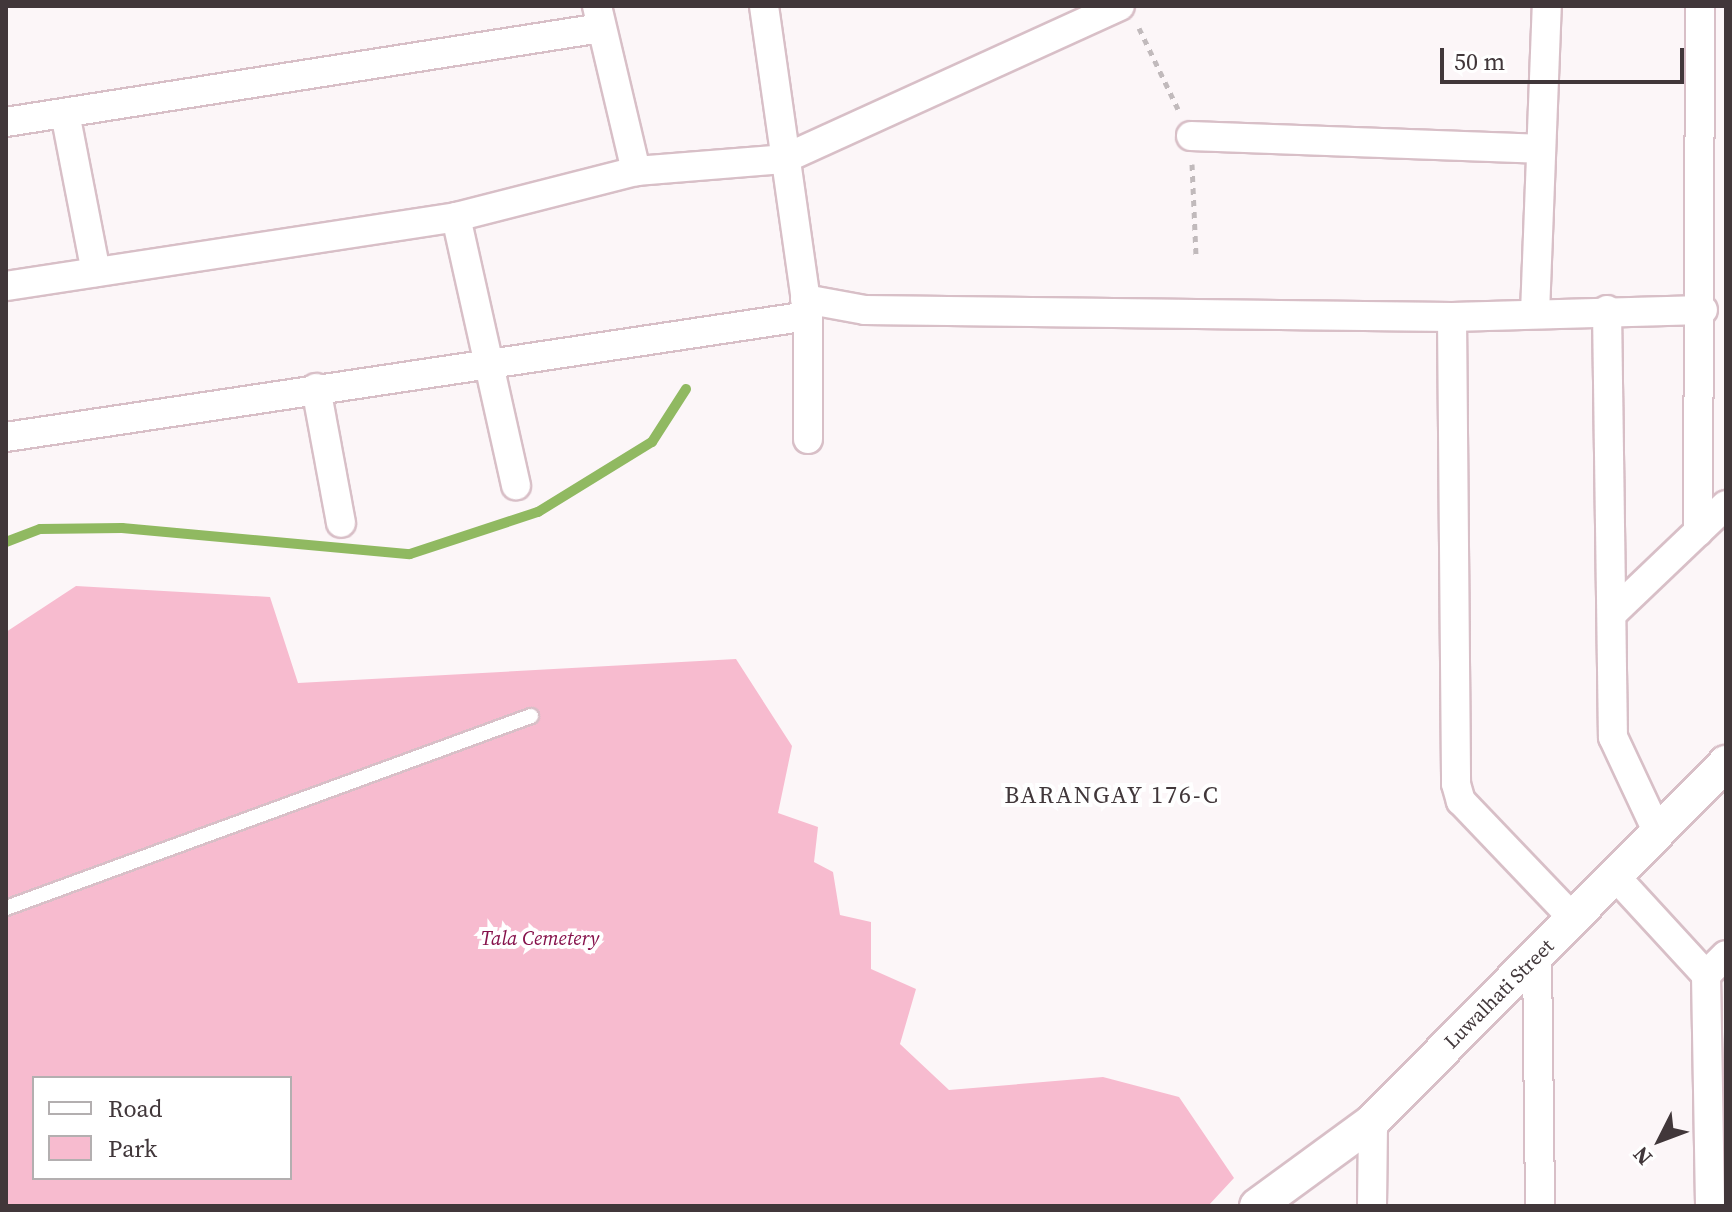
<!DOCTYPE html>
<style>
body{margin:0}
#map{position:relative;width:1732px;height:1212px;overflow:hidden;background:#fcf6f8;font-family:"Source Serif 4",serif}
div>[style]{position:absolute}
.green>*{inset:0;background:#f7bbcf}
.stream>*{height:10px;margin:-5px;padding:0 5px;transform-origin:5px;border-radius:5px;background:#90b961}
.path>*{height:5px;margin-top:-2.5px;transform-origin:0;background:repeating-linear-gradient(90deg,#c1babc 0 6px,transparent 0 12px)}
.roads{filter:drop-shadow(2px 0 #d8bfc7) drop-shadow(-2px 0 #d8bfc7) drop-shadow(0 2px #d8bfc7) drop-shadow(0 -2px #d8bfc7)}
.service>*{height:14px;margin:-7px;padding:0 7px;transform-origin:7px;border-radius:7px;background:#fff}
.minor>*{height:28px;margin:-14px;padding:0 14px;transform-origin:14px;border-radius:14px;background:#fff}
.tertiary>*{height:34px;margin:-17px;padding:0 17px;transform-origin:17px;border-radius:17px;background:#fff}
span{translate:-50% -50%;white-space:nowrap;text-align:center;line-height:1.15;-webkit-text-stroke:8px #fff;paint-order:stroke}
.park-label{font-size:20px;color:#86114b;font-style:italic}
.street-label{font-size:20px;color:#41373a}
.quarter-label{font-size:24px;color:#41373a;letter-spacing:2px}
.frame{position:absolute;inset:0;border:8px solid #41373a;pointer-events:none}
.legend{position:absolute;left:32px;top:1076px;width:260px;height:104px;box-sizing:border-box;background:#fff;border:2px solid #b3afb0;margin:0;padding:10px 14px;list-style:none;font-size:24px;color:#41373a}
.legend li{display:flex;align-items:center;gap:16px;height:40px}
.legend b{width:40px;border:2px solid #b3afb0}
.north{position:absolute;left:1620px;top:1100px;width:80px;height:80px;-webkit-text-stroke:6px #fff;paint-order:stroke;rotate:228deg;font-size:22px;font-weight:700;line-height:32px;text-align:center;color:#41373a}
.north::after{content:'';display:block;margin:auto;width:28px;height:36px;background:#41373a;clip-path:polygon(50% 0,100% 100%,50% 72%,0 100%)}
.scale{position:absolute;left:1440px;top:48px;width:244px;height:36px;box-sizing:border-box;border:4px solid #41373a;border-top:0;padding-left:10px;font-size:24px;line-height:28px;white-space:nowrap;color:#41373a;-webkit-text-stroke:6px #fff;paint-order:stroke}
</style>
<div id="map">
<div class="green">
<div style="clip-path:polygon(evenodd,76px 586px,270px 597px,298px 683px,736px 659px,792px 746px,778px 813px,818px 827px,814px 862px,833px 872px,840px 915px,871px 922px,871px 969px,916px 989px,900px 1044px,949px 1090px,1103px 1077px,1179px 1097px,1234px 1178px,1208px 1206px,6px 1206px,6px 632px,76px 586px,34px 1078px,290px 1078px,290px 1178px,34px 1178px,34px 1078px)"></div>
</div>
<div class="stream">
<div style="left:6px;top:542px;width:36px;rotate:-21deg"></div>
<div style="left:40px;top:529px;width:82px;rotate:-0.7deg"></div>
<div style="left:122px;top:528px;width:289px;rotate:5.2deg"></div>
<div style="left:410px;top:554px;width:135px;rotate:-18.2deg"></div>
<div style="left:538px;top:512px;width:134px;rotate:-31.6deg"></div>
<div style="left:652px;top:442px;width:63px;rotate:-57.3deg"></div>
</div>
<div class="path">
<div style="left:1139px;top:28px;width:90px;rotate:64.3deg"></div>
<div style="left:1192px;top:164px;width:91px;rotate:87.5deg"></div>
</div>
<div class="roads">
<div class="service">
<div style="left:6px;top:908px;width:559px;rotate:-20.09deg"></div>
</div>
<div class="minor">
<div style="left:597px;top:6px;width:170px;rotate:76.7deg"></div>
<div style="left:764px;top:6px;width:313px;rotate:81.9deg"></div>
<div style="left:808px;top:316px;width:123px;rotate:90deg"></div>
<div style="left:65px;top:113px;width:162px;rotate:79deg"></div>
<div style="left:6px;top:122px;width:602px;rotate:-8.98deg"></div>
<div style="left:1191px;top:136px;width:347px;rotate:2.1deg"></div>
<div style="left:456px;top:217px;width:275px;rotate:77.4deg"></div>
<div style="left:6px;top:286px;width:455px;rotate:-8.7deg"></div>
<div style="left:456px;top:217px;width:186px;rotate:-14.3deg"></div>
<div style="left:636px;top:171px;width:148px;rotate:-4.6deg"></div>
<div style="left:784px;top:159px;width:369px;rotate:-24.5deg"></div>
<div style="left:805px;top:299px;width:61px;rotate:10.4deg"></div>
<div style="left:865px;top:310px;width:587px;rotate:0.68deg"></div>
<div style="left:1452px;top:317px;width:251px;rotate:-1.6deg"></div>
<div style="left:1607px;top:310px;width:427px;rotate:89.2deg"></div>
<div style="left:1613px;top:737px;width:106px;rotate:64.9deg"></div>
<div style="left:1535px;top:313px;width:307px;rotate:-87.8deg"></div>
<div style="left:1452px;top:317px;width:467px;rotate:89.5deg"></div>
<div style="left:1456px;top:784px;width:18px;rotate:74deg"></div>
<div style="left:1461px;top:801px;width:162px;rotate:46.3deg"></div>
<div style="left:316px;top:388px;width:137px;rotate:79.5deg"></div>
<div style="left:6px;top:437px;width:811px;rotate:-8.58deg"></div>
<div style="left:1698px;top:532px;width:526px;rotate:-89.78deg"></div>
<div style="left:1615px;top:611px;width:153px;rotate:-43.7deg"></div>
<div style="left:1615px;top:876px;width:134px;rotate:47.4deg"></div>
<div style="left:1706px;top:975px;width:231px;rotate:89deg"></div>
<div style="left:1537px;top:956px;width:250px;rotate:89.3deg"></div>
<div style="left:1706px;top:975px;width:28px;rotate:-45deg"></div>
<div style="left:1372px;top:1206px;width:85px;rotate:-89.3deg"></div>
</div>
<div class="tertiary">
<div style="left:1257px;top:1206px;width:144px;rotate:-36.2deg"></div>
<div style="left:1373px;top:1121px;width:503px;rotate:-45.4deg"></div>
</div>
</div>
<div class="park-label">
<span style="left:540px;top:938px">Tala Cemetery</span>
</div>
<div class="street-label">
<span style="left:1499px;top:994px;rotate:-45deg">Luwalhati Street</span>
</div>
<div class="quarter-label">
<span style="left:1112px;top:795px">BARANGAY 176-C</span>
</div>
<div class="frame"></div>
<ul class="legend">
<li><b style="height:10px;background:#fff"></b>Road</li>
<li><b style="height:22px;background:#f7bbcf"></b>Park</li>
</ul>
<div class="north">N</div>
<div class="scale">50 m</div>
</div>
